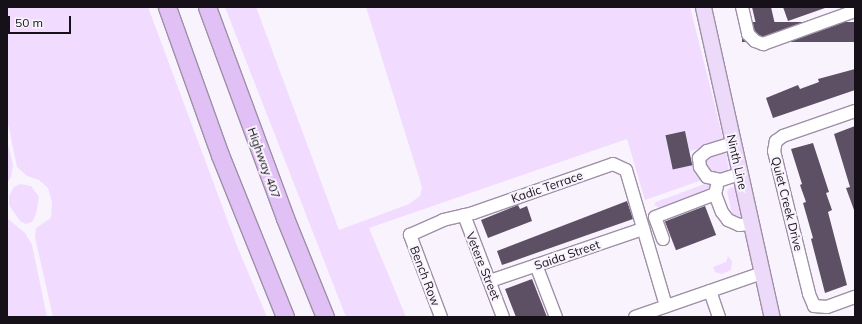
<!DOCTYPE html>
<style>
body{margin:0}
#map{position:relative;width:862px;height:324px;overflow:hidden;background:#f9f3fd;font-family:Mulish,sans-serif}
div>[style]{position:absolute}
.green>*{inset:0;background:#f1dbff}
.building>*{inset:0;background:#5d5064;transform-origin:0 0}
.roads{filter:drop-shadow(1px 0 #9e90a7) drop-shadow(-1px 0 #9e90a7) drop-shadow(0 1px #9e90a7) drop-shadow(0 -1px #9e90a7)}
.minor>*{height:12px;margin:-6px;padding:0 6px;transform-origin:6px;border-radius:6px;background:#fff}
.major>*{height:15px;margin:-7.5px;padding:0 7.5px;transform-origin:7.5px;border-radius:7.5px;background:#edd9f9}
.highway>*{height:17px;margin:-8.5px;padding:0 8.5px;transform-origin:8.5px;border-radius:8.5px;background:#e1c0f5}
span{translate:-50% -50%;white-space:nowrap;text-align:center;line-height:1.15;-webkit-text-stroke:4px #f9f3fd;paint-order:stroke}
.street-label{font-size:12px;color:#161119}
.frame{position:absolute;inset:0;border:8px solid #161119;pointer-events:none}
.scale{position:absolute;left:8px;top:16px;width:63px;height:18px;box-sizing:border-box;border:2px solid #161119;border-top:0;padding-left:5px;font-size:12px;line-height:14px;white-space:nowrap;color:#161119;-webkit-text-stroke:3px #f9f3fd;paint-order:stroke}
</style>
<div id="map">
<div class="green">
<div style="clip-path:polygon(7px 7px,148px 7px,237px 246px,267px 317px,53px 317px,35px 237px,36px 228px,51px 218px,52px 202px,48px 188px,39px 180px,27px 176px,17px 167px,7px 119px)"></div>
<div style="clip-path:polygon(225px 7px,256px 7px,339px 230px,409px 204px,420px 196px,422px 187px,366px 7px,690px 7px,724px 142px,690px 151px,685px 131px,665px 135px,672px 169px,697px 165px,702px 180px,645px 200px,627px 139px,369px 228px,406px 317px,346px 317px)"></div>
<div style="clip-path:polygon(7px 140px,13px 165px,11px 177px,7px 183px)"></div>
<div style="clip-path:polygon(726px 150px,729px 172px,724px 175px,708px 173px,704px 161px,707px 156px)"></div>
<div style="clip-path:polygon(710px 182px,714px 185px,710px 186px,711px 189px,660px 208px,654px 205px,656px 202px)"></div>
<div style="clip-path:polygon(20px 184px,31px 186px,39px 197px,36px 214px,32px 222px,26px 224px,20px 221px,9px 205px,9px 196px,14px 187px)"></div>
<div style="clip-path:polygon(731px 187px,735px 188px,741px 219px,733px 218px,727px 191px)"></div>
<div style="clip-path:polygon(7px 218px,25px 233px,32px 245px,47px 317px,7px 317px)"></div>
<div style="clip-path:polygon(728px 256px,732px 261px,731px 270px,722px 274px,715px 272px,713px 267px,726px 262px)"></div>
</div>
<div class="building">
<div style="clip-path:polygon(752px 7px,771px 7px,776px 29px,758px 33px)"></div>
<div style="clip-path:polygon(783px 7px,824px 7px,825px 8px,788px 21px)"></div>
<div style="left:855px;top:22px;width:20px;height:113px;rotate:90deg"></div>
<div style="clip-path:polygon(855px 69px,855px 90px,773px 118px,766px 98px,798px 85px,800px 89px,819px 82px,818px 79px)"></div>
<div style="clip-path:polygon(855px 126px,855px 210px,854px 210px,846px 188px,850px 187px,834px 134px)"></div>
<div style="left:685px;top:131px;width:35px;height:20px;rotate:78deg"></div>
<div style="clip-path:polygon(813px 143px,829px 192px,826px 193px,832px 210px,828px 212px,847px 285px,825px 293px,811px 239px,813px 238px,803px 203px,806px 202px,800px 185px,802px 184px,791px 149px)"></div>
<div style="clip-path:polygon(627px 201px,633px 219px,502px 265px,497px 251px)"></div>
<div style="clip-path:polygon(518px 205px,520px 209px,527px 206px,532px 221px,488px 238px,481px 220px)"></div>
<div style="left:705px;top:206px;width:31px;height:43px;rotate:69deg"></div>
<div style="clip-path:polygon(532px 279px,547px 317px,516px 317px,505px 289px)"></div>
</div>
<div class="roads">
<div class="minor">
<div style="left:742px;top:7px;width:28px;rotate:77deg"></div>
<div style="left:748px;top:34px;width:10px;rotate:45deg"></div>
<div style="left:755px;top:41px;width:9px;rotate:21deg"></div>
<div style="left:763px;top:44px;width:98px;rotate:-19.7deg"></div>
<div style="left:855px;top:111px;width:76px;rotate:160.9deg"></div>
<div style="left:783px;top:136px;width:9px;rotate:144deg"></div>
<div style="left:776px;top:141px;width:10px;rotate:101deg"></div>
<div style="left:774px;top:151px;width:147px;rotate:76.2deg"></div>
<div style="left:809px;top:294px;width:13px;rotate:67deg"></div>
<div style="left:814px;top:306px;width:13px;rotate:4deg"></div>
<div style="left:827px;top:307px;width:30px;rotate:-20deg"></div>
<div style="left:733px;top:143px;width:27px;rotate:163deg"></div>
<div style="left:707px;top:151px;width:11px;rotate:139deg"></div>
<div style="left:699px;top:158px;width:9px;rotate:84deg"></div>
<div style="left:700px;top:167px;width:12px;rotate:55deg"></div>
<div style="left:707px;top:177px;width:14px;rotate:12deg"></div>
<div style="left:721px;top:180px;width:20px;rotate:-18deg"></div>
<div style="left:717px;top:186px;width:8px;rotate:104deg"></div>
<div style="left:715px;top:194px;width:19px;rotate:69deg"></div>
<div style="left:722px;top:212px;width:10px;rotate:53deg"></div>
<div style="left:728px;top:220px;width:12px;rotate:24deg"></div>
<div style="left:739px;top:225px;width:12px;rotate:-5deg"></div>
<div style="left:464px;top:215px;width:109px;rotate:69.1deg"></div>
<div style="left:663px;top:239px;width:23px;rotate:-110deg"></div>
<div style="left:655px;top:217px;width:64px;rotate:-21deg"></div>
<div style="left:536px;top:265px;width:56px;rotate:69deg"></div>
<div style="left:490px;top:281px;width:162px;rotate:-18.8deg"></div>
<div style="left:710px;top:291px;width:28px;rotate:71deg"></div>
<div style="left:441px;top:317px;width:88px;rotate:-110.7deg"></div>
<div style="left:410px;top:235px;width:36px;rotate:-24deg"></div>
<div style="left:443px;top:220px;width:31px;rotate:-13deg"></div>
<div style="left:473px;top:213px;width:148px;rotate:-19.3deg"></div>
<div style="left:613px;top:164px;width:14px;rotate:25deg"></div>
<div style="left:626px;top:170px;width:142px;rotate:73.6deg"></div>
<div style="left:635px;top:317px;width:134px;rotate:-19.1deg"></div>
</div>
<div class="major">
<div style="left:703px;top:7px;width:318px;rotate:77.5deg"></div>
</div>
<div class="highway">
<div style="left:167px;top:7px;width:157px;rotate:70.3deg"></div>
<div style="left:220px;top:155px;width:175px;rotate:68.1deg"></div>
<div style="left:207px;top:7px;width:225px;rotate:69.7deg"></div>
<div style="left:285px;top:218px;width:107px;rotate:68deg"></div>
</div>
</div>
<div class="street-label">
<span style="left:737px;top:162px;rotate:77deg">Ninth Line</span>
<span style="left:264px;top:163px;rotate:70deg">Highway 407</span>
<span style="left:547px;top:187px;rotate:-19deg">Kadic Terrace</span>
<span style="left:787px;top:204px;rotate:76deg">Quiet Creek Drive</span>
<span style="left:567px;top:255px;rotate:-19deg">Saida Street</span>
<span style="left:483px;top:266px;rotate:68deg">Vetere Street</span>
<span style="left:425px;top:276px;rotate:69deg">Bench Row</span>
</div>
<div class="frame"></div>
<div class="scale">50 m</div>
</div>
